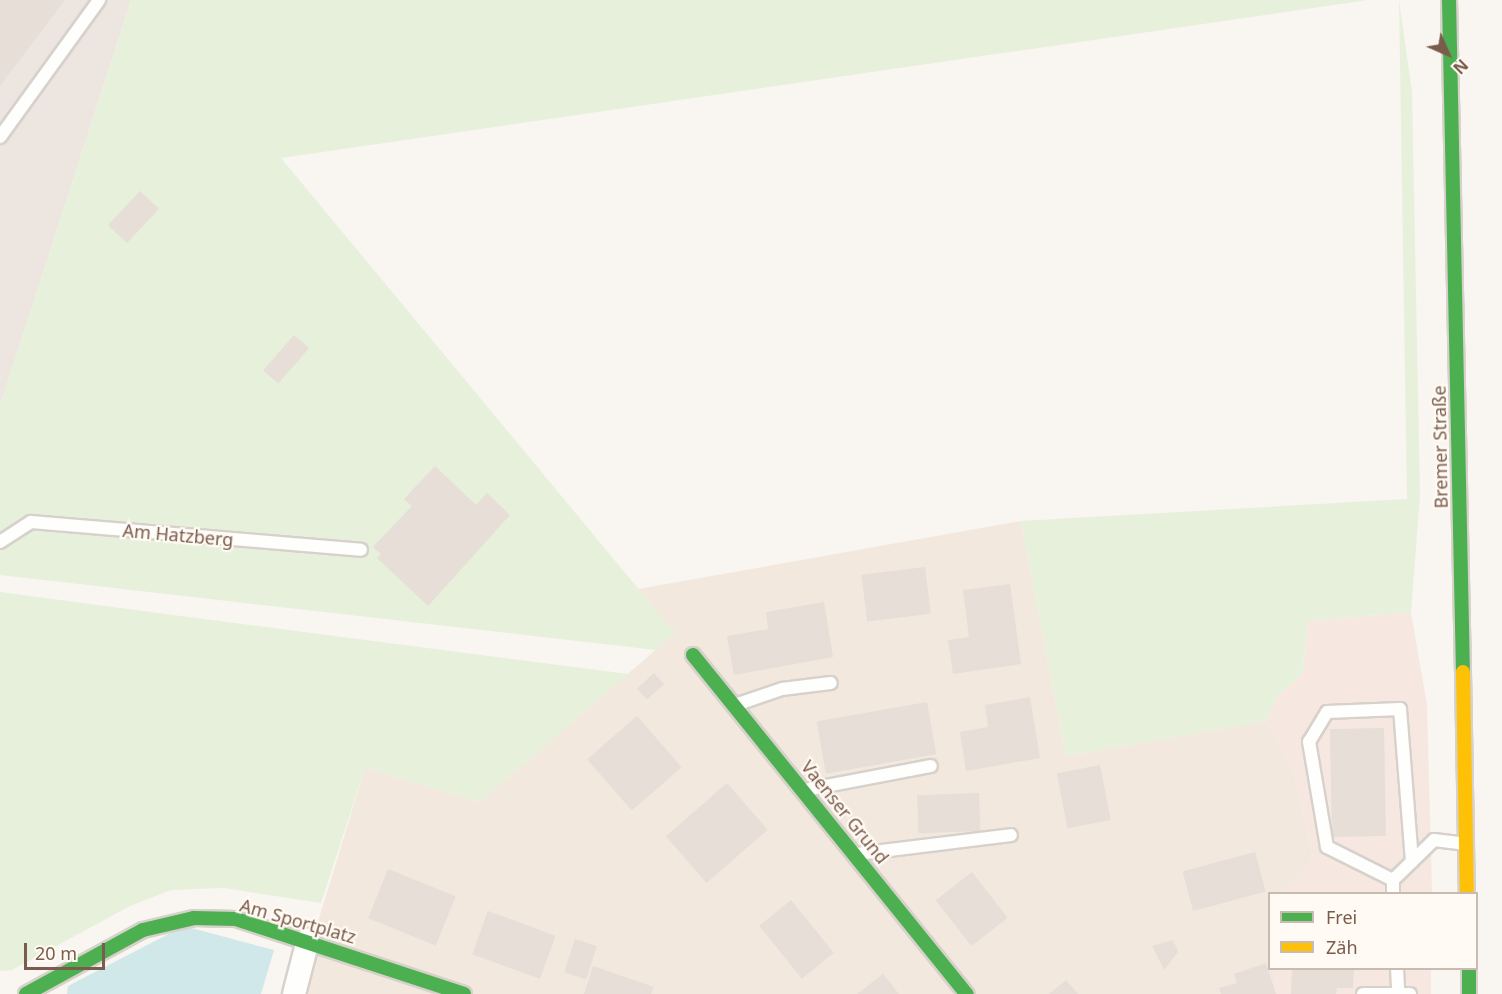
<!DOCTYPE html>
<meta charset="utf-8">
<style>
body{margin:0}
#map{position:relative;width:1502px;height:994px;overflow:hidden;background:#f9f5f0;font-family:"Noto Sans",sans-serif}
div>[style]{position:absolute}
.residential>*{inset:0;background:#f2e8de}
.commercial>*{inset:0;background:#f6e8e1;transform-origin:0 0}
.industrial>*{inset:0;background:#ede5e0}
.green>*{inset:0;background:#e7f0db}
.water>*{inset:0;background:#d0e8ea}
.building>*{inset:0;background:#e6ded7;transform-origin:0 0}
.roads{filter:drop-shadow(2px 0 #d7d1cb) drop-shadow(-2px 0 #d7d1cb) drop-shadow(0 2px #d7d1cb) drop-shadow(0 -2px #d7d1cb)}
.lane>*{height:12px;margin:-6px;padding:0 6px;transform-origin:6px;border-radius:6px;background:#fefefd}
.street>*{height:22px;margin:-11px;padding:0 11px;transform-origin:11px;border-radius:11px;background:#fefefd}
.fast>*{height:14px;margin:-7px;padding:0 7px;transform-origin:7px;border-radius:7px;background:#4caf50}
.slow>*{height:14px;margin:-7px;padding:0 7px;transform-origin:7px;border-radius:7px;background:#ffc107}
span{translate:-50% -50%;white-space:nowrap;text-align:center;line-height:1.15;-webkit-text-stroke:4.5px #fffaf3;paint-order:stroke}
.street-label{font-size:18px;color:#7a5c4d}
.legend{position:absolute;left:1268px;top:892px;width:210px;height:78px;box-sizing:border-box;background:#fffaf3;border:2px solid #cabbb1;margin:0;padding:8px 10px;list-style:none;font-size:18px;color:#7a5c4d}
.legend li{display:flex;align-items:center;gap:12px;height:30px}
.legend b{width:30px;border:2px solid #cabbb1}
.north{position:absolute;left:1418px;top:24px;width:60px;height:60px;-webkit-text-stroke:4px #fffaf3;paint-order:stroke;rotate:135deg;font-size:16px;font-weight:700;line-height:24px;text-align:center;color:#7a5c4d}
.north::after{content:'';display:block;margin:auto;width:21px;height:27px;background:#7a5c4d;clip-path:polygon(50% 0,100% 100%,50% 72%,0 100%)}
.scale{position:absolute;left:24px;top:943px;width:81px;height:27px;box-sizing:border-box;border:3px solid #7a5c4d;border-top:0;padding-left:8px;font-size:18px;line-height:21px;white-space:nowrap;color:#7a5c4d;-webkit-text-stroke:4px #fffaf3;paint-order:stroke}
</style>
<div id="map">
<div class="residential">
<div style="clip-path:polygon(1021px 521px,1066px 756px,1266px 721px,1295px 777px,1313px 858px,1283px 893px,1270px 894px,1270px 968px,1275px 969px,1280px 994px,296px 994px,365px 768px,480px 802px,675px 633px,638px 589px)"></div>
</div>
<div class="commercial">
<div style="clip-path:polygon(1411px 612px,1427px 705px,1432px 893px,1283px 893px,1313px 858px,1295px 777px,1266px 721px,1276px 699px,1302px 674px,1308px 621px)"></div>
<div style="left:1275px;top:969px;width:156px;height:25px"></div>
</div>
<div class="industrial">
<div style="clip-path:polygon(0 0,131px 0,0 406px)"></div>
</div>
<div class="green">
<div style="clip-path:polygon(131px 0,1368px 0,281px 158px,675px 633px,656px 650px,0 575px,0 406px)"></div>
<div style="clip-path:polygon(1399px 0,1412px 92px,1420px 495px,1411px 612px,1308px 621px,1302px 674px,1276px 699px,1266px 721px,1066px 756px,1021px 521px,1407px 499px)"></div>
<div style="clip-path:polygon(0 592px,173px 615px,628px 674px,480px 802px,365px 768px,321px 903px,224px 888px,171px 890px,130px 906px,12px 970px,0 971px)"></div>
</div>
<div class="water">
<div style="clip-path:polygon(184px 926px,274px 950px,261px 994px,67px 994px,68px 986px)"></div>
</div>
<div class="building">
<div style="clip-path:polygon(0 0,65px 0,0 86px)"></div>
<div style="left:140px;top:191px;width:26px;height:47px;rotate:43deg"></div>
<div style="left:294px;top:335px;width:20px;height:47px;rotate:41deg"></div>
<div style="clip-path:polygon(435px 466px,476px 505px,487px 493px,510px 515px,428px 606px,377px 558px,381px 554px,373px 547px,412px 506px,404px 499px)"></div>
<div style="left:925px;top:567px;width:47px;height:64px;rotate:83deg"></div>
<div style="clip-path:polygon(1010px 584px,1021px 664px,953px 674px,948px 640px,969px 637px,963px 590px)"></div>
<div style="clip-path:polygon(824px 602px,833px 657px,734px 675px,727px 636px,768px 629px,766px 612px)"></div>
<div style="left:654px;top:673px;width:15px;height:23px;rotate:48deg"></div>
<div style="clip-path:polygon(1030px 697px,1040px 758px,966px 771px,960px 732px,988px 727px,985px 705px)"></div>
<div style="left:927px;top:702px;width:53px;height:112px;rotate:80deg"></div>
<div style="left:637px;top:716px;width:68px;height:66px;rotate:49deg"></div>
<div style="left:1384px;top:728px;width:108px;height:54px;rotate:89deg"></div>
<div style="left:1100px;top:765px;width:56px;height:44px;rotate:79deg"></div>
<div style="left:727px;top:783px;width:62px;height:81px;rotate:49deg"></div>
<div style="left:979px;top:793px;width:38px;height:62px;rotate:88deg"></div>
<div style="left:1255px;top:852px;width:41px;height:75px;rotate:75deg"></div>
<div style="left:388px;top:869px;width:73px;height:53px;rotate:22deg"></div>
<div style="left:972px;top:872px;width:58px;height:46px;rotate:52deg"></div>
<div style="left:791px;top:900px;width:68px;height:41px;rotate:51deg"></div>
<div style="left:488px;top:911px;width:72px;height:46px;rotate:20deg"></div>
<div style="left:575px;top:939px;width:23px;height:35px;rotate:18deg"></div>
<div style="clip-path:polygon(1173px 940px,1178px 952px,1164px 970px,1152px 946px)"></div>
<div style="clip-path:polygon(1266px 963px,1276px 994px,1221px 994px,1219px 988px,1237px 983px,1234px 974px)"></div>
<div style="clip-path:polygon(593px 966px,654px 987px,651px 994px,584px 994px)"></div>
<div style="clip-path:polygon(1292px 968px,1354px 968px,1353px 988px,1337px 988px,1336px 994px,1291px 994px)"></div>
<div style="clip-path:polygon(883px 974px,899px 994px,857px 994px)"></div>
<div style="clip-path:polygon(1066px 980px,1078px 994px,1049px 994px)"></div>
</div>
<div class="roads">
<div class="lane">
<div style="left:0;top:137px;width:169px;rotate:-54.1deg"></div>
<div style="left:0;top:542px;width:37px;rotate:-33deg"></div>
<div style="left:31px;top:522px;width:331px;rotate:4.8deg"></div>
<div style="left:735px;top:705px;width:50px;rotate:-18.8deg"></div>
<div style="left:782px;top:689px;width:49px;rotate:-7deg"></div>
<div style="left:805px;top:790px;width:128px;rotate:-10.8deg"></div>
<div style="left:857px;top:854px;width:155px;rotate:-7deg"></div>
<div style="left:1393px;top:880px;width:74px;rotate:-153.4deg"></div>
<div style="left:1327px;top:847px;width:107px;rotate:-99.7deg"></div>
<div style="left:1309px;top:742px;width:35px;rotate:-59deg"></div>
<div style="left:1327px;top:712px;width:73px;rotate:-2.4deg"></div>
<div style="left:1400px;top:709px;width:153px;rotate:85.5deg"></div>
<div style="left:1393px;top:894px;width:14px;rotate:-90deg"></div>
<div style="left:1393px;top:880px;width:57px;rotate:-44.3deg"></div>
<div style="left:1434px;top:840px;width:31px;rotate:7deg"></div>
<div style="left:1397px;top:968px;width:22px;rotate:87deg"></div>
<div style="left:1363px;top:994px;width:47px"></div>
</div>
<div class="street">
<div style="left:294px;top:994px;width:56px;rotate:-75.5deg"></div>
</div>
<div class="fast">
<div style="left:1449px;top:0;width:672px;rotate:88.81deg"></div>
<div style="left:693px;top:655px;width:436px;rotate:51.1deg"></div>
<div style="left:1469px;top:968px;width:26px;rotate:90deg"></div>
<div style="left:26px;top:994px;width:133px;rotate:-28.7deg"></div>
<div style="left:143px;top:930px;width:52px;rotate:-13.2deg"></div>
<div style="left:194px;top:918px;width:42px;rotate:1.4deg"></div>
<div style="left:236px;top:919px;width:240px;rotate:18.2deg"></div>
</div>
<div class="slow">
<div style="left:1463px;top:672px;width:222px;rotate:89deg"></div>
</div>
</div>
<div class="street-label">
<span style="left:1440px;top:447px;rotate:-91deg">Bremer Straße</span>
<span style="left:178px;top:535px;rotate:5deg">Am Hatzberg</span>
<span style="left:845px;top:812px;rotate:51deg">Vaenser Grund</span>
<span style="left:298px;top:921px;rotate:16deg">Am Sportplatz</span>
</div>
<ul class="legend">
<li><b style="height:8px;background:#4caf50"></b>Frei</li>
<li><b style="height:8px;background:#ffc107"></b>Zäh</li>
</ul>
<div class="north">N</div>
<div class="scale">20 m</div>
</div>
